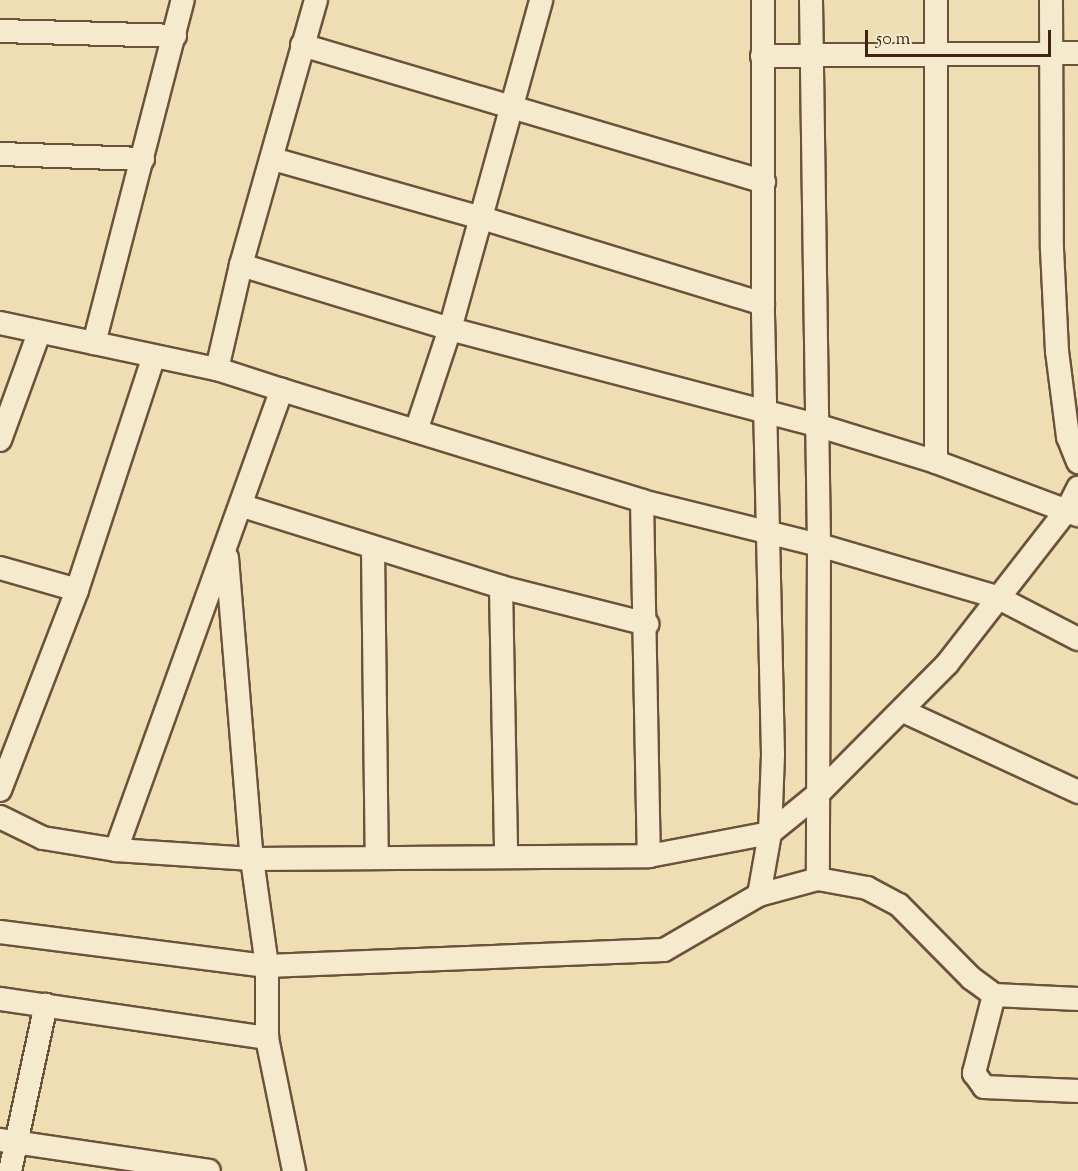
<!DOCTYPE html>
<style>
body{margin:0}
#map{position:relative;width:1078px;height:1171px;overflow:hidden;background:#efdeb4;font-family:"Sorts Mill Goudy",serif}
div>[style]{position:absolute}
.roads{filter:drop-shadow(2px 0 #6d523b) drop-shadow(-2px 0 #6d523b) drop-shadow(0 2px #6d523b) drop-shadow(0 -2px #6d523b)}
.street>*{height:22px;margin:-11px;padding:0 11px;transform-origin:11px;border-radius:11px;background:#f5eace}
span{translate:-50% -50%;white-space:nowrap;text-align:center;line-height:1.15;-webkit-text-stroke:4.5px #f5eace;paint-order:stroke}
.scale{position:absolute;left:865px;top:30px;width:186px;height:27px;box-sizing:border-box;border:3px solid #422313;border-top:0;padding-left:8px;font-size:18px;line-height:21px;white-space:nowrap;color:#422313;-webkit-text-stroke:4px #f5eace;paint-order:stroke}
</style>
<div id="map">
<div class="roads">
<div class="street">
<div style="left:811px;top:0;width:545px;rotate:89.16deg"></div>
<div style="left:819px;top:545px;width:334px;rotate:90.2deg"></div>
<div style="left:936px;top:0;width:462px;rotate:90deg"></div>
<div style="left:1051px;top:0;width:249px;rotate:89.8deg"></div>
<div style="left:1052px;top:249px;width:102px;rotate:87.2deg"></div>
<div style="left:1057px;top:351px;width:87px;rotate:82.7deg"></div>
<div style="left:1068px;top:437px;width:27px;rotate:68deg"></div>
<div style="left:0;top:31px;width:175px;rotate:1.6deg"></div>
<div style="left:302px;top:45px;width:482px;rotate:16.5deg"></div>
<div style="left:762px;top:56px;width:316px;rotate:-0.5deg"></div>
<div style="left:0;top:154px;width:143px;rotate:2deg"></div>
<div style="left:273px;top:159px;width:217px;rotate:15.8deg"></div>
<div style="left:482px;top:218px;width:294px;rotate:17deg"></div>
<div style="left:241px;top:265px;width:219px;rotate:17deg"></div>
<div style="left:450px;top:329px;width:378px;rotate:14.7deg"></div>
<div style="left:816px;top:425px;width:126px;rotate:17.1deg"></div>
<div style="left:936px;top:462px;width:152px;rotate:20.5deg"></div>
<div style="left:0;top:323px;width:222px;rotate:12deg"></div>
<div style="left:217px;top:369px;width:68px;rotate:17.9deg"></div>
<div style="left:94px;top:343px;width:354px;rotate:-75.5deg"></div>
<div style="left:217px;top:369px;width:107px;rotate:-77deg"></div>
<div style="left:241px;top:265px;width:275px;rotate:-74.2deg"></div>
<div style="left:416px;top:431px;width:108px;rotate:-71.6deg"></div>
<div style="left:450px;top:329px;width:341px;rotate:-74.5deg"></div>
<div style="left:0;top:440px;width:114px;rotate:-70deg"></div>
<div style="left:642px;top:501px;width:355px;rotate:88.9deg"></div>
<div style="left:243px;top:506px;width:270px;rotate:17.4deg"></div>
<div style="left:501px;top:587px;width:151px;rotate:14.2deg"></div>
<div style="left:373px;top:549px;width:309px;rotate:89.3deg"></div>
<div style="left:227px;top:558px;width:302px;rotate:85.3deg"></div>
<div style="left:252px;top:859px;width:108px;rotate:82deg"></div>
<div style="left:267px;top:966px;width:72px;rotate:90deg"></div>
<div style="left:267px;top:1038px;width:136px;rotate:78.5deg"></div>
<div style="left:0;top:568px;width:80px;rotate:15.9deg"></div>
<div style="left:501px;top:587px;width:268px;rotate:88.9deg"></div>
<div style="left:903px;top:711px;width:193px;rotate:24.8deg"></div>
<div style="left:0;top:790px;width:214px;rotate:-68.9deg"></div>
<div style="left:77px;top:590px;width:246px;rotate:-71.8deg"></div>
<div style="left:0;top:817px;width:48px;rotate:26deg"></div>
<div style="left:43px;top:838px;width:74px;rotate:9.3deg"></div>
<div style="left:116px;top:850px;width:136px;rotate:3.8deg"></div>
<div style="left:252px;top:859px;width:397px;rotate:-0.4deg"></div>
<div style="left:649px;top:856px;width:123px;rotate:-10.8deg"></div>
<div style="left:770px;top:833px;width:62px;rotate:-39.1deg"></div>
<div style="left:818px;top:794px;width:183px;rotate:-45.2deg"></div>
<div style="left:947px;top:664px;width:195px;rotate:-52.1deg"></div>
<div style="left:1067px;top:510px;width:25px;rotate:-63deg"></div>
<div style="left:116px;top:850px;width:489px;rotate:-70.2deg"></div>
<div style="left:282px;top:390px;width:377px;rotate:17.1deg"></div>
<div style="left:642px;top:501px;width:182px;rotate:14deg"></div>
<div style="left:819px;top:545px;width:185px;rotate:16.3deg"></div>
<div style="left:997px;top:597px;width:91px;rotate:27.4deg"></div>
<div style="left:759px;top:895px;width:63px;rotate:-79.9deg"></div>
<div style="left:770px;top:833px;width:78px;rotate:-87.8deg"></div>
<div style="left:773px;top:755px;width:451px;rotate:-91.3deg"></div>
<div style="left:763px;top:304px;width:304px;rotate:-90deg"></div>
<div style="left:0;top:932px;width:269px;rotate:7.3deg"></div>
<div style="left:267px;top:966px;width:397px;rotate:-2.3deg"></div>
<div style="left:664px;top:950px;width:110px;rotate:-30.1deg"></div>
<div style="left:759px;top:895px;width:61px;rotate:-15.2deg"></div>
<div style="left:818px;top:879px;width:50px;rotate:10.4deg"></div>
<div style="left:867px;top:888px;width:36px;rotate:28deg"></div>
<div style="left:899px;top:905px;width:103px;rotate:45.4deg"></div>
<div style="left:971px;top:978px;width:29px;rotate:36deg"></div>
<div style="left:994px;top:995px;width:81px;rotate:104.4deg"></div>
<div style="left:974px;top:1073px;width:17px;rotate:54deg"></div>
<div style="left:984px;top:1087px;width:94px;rotate:2.4deg"></div>
<div style="left:994px;top:995px;width:84px;rotate:2.7deg"></div>
<div style="left:0;top:999px;width:270px;rotate:8.3deg"></div>
<div style="left:0;top:1140px;width:211px;rotate:8.4deg"></div>
<div style="left:10px;top:1171px;width:170px;rotate:-77.8deg"></div>
</div>
</div>
<div class="scale">50 m</div>
</div>
